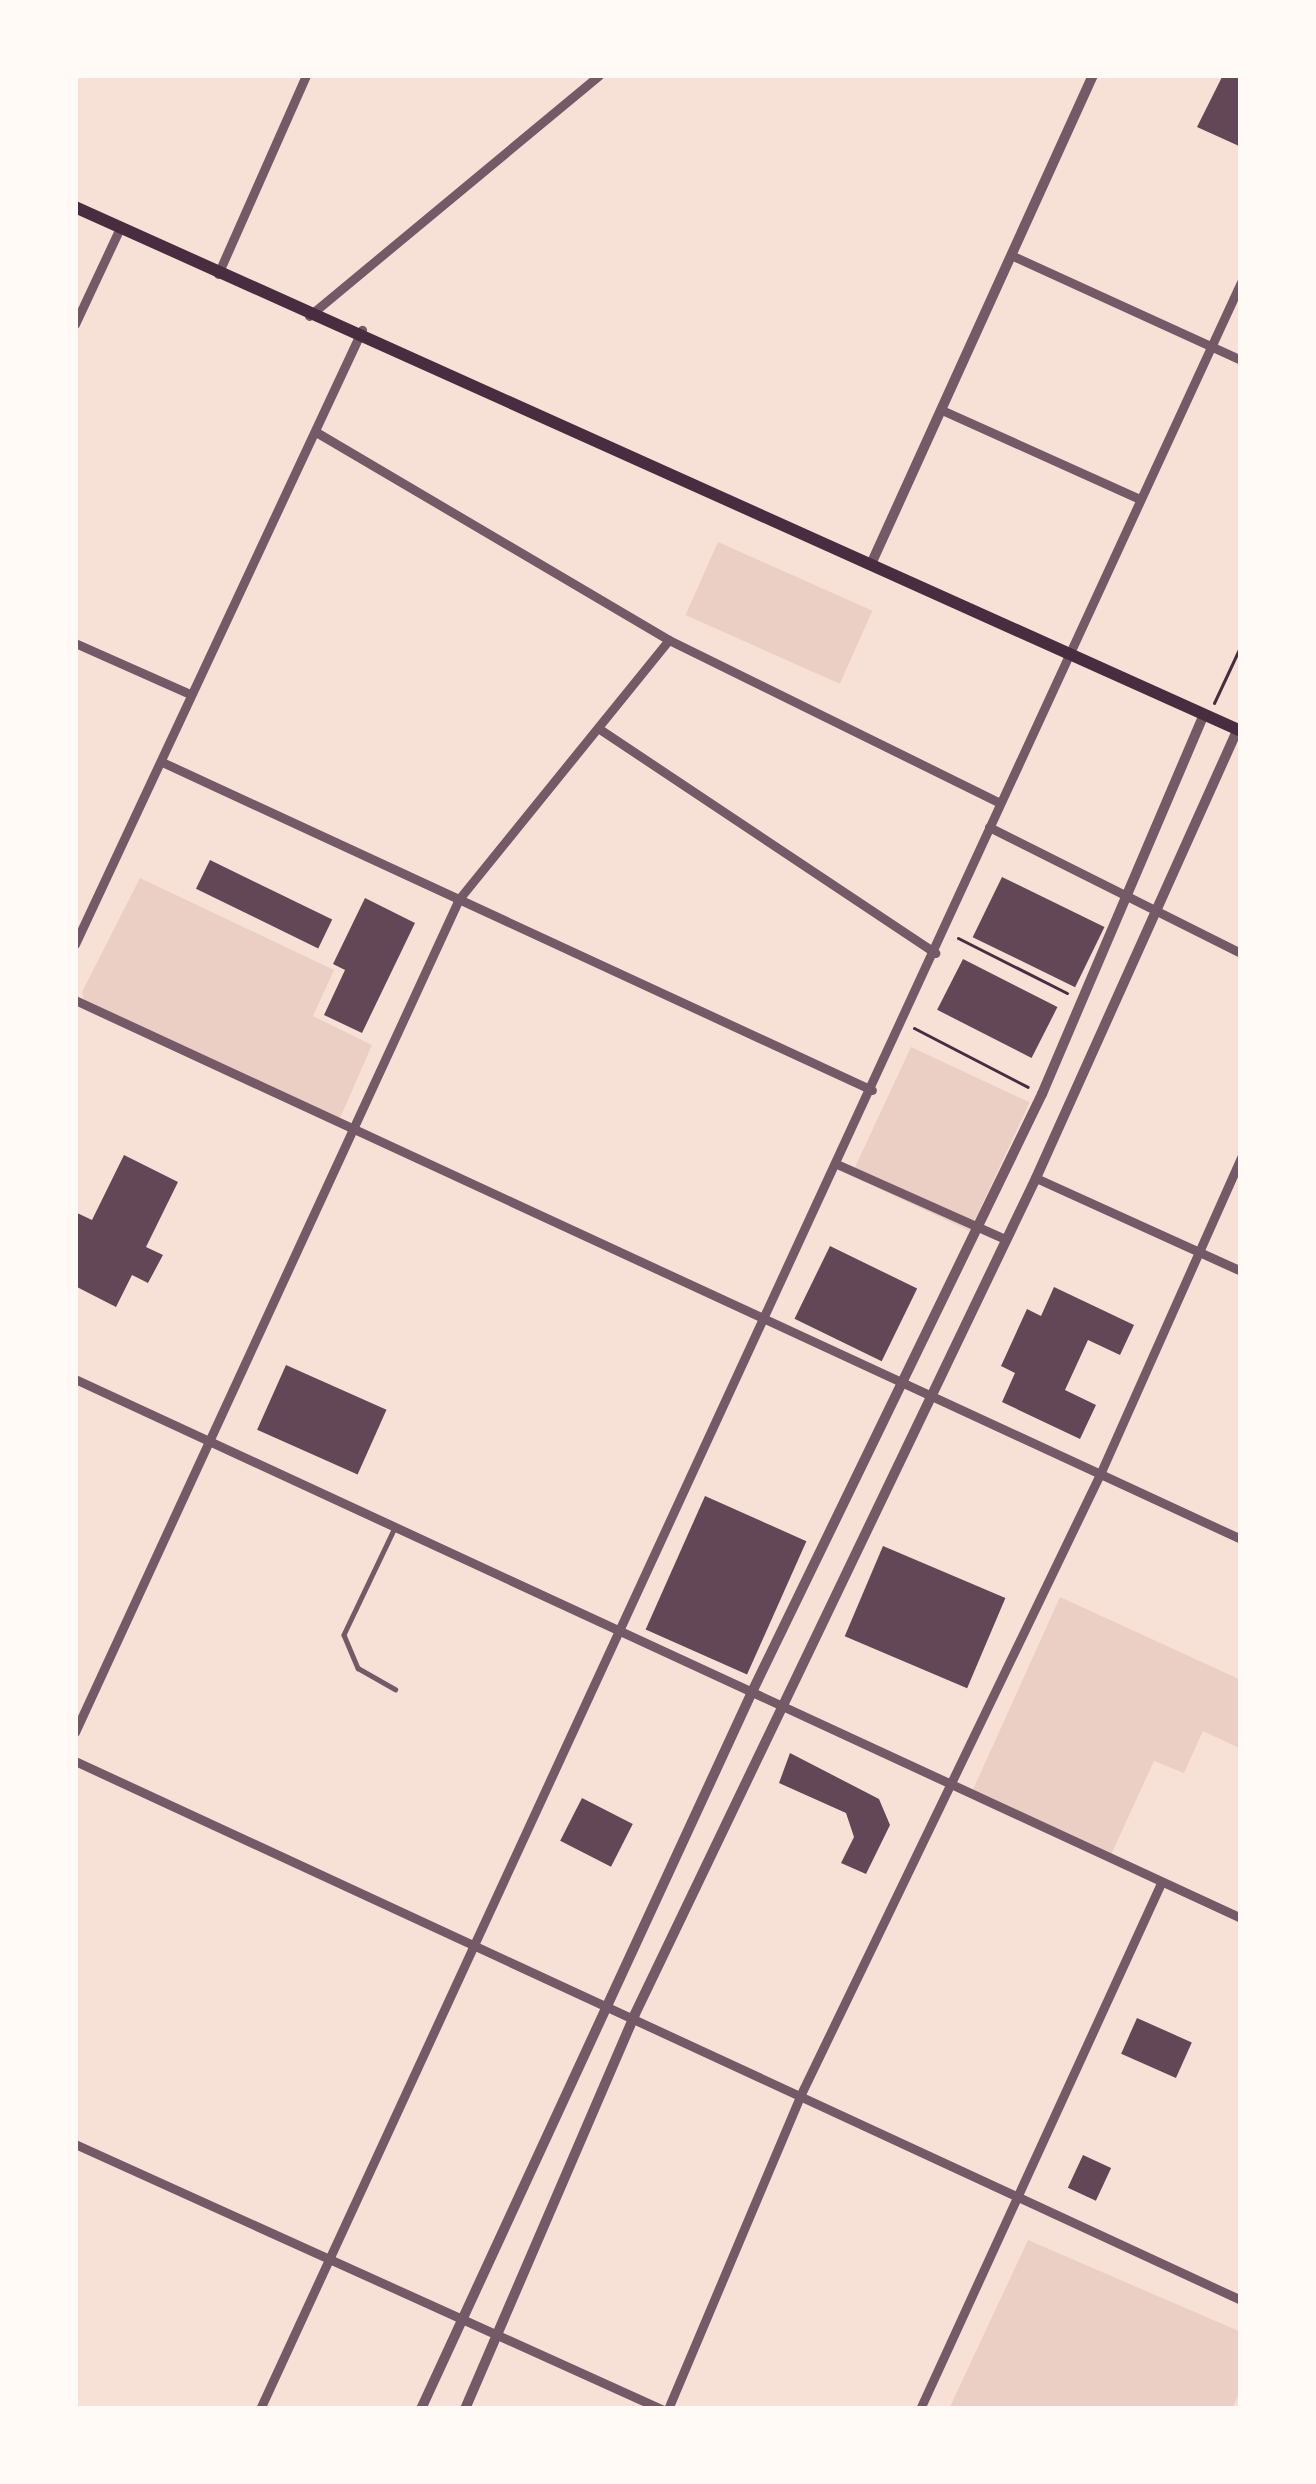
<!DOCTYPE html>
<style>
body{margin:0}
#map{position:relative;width:1316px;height:2484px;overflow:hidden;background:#f7e1d7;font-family:"PT Sans Narrow",sans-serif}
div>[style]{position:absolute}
.green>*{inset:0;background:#ebcfc5;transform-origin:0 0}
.building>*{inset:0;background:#644757;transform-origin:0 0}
.path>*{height:3px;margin:-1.5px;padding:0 1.5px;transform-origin:1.5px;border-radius:1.5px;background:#4a2c40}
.service>*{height:4.5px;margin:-2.25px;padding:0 2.25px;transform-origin:2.25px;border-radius:2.25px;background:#755966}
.minor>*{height:9px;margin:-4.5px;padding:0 4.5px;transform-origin:4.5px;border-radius:4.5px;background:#755966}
.tertiary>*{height:10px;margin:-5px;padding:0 5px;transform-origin:5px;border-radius:5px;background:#755966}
.secondary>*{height:12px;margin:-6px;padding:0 6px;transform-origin:6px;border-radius:6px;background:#4a2c40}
span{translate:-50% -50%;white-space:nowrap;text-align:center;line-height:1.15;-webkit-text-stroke:9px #fffaf5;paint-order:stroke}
.frame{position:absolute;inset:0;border:78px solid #fffaf5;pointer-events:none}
</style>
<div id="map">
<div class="green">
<div style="left:718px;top:542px;width:169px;height:80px;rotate:24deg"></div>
<div style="clip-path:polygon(140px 878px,334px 970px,313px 1016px,372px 1045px,341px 1116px,333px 1122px,85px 1007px,82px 992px)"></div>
<div style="left:911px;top:1047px;width:131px;height:142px;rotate:25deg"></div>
<div style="clip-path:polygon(1060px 1597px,1241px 1680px,1241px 1749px,1203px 1731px,1184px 1773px,1154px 1761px,1110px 1857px,971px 1794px)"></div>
<div style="clip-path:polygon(1028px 2240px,1241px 2332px,1241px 2390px,1232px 2409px,949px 2409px)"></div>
</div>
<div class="building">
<div style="clip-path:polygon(1223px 75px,1241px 75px,1239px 146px,1197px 127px)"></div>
<div style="left:210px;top:860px;width:136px;height:32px;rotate:26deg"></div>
<div style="left:1002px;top:877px;width:114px;height:67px;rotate:26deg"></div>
<div style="clip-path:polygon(365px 898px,415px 923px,362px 1033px,324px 1015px,345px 970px,333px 964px)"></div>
<div style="left:963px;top:959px;width:106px;height:57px;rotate:27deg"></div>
<div style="clip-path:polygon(124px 1155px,178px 1182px,146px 1247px,163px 1255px,148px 1283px,132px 1275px,116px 1307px,75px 1286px,75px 1212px,92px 1220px)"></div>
<div style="left:830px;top:1246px;width:97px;height:81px;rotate:26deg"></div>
<div style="clip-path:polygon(1054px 1287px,1134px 1325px,1120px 1355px,1088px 1340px,1065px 1390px,1096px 1405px,1080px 1439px,1002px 1402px,1015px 1373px,1001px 1366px,1027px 1309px,1041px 1316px)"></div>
<div style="left:286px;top:1365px;width:110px;height:71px;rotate:24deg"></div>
<div style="left:705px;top:1496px;width:111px;height:146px;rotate:24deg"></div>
<div style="left:883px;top:1546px;width:133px;height:98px;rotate:23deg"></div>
<div style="clip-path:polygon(790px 1753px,879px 1799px,890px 1825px,866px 1874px,841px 1863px,854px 1837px,846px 1813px,779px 1783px)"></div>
<div style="left:582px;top:1798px;width:57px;height:48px;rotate:27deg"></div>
<div style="left:1137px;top:2018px;width:60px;height:39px;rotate:24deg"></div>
<div style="left:1083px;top:2155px;width:31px;height:36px;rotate:25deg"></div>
</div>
<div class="path">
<div style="left:1214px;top:703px;width:64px;rotate:-65deg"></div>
<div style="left:958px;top:938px;width:122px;rotate:26.8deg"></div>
<div style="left:914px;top:1028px;width:128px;rotate:27.4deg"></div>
</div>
<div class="service">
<div style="left:394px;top:1530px;width:116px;rotate:115.5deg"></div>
<div style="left:344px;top:1635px;width:36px;rotate:67deg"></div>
<div style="left:358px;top:1668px;width:43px;rotate:29.6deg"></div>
</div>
<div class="minor">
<div style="left:1013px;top:256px;width:251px;rotate:24.5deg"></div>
<div style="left:218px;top:274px;width:218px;rotate:-66.1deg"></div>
<div style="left:309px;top:316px;width:377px;rotate:-39.7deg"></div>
<div style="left:75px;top:324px;width:106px;rotate:-64.9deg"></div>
<div style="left:944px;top:411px;width:213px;rotate:24.2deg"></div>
<div style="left:316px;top:432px;width:410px;rotate:30.5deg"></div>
<div style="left:669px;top:640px;width:369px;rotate:26.2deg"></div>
<div style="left:75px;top:643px;width:126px;rotate:23.9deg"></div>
<div style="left:601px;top:730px;width:402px;rotate:33.7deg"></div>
<div style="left:162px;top:762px;width:782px;rotate:24.8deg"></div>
<div style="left:989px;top:827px;width:282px;rotate:26.6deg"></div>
<div style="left:75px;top:944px;width:678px;rotate:-64.95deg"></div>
<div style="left:75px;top:1000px;width:1285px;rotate:24.81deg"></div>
<div style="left:839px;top:1165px;width:182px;rotate:24deg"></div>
<div style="left:1036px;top:1178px;width:225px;rotate:24.4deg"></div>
<div style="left:75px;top:1379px;width:1285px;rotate:24.81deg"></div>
<div style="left:75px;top:1732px;width:917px;rotate:-65.25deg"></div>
<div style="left:459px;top:899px;width:333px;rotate:-51deg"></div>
<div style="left:75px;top:1761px;width:1285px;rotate:24.81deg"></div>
<div style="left:75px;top:2144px;width:643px;rotate:24.33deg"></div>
<div style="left:260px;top:2409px;width:2342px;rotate:-65.24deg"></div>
<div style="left:668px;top:2409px;width:342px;rotate:-67.1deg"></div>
<div style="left:801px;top:2094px;width:691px;rotate:-64.25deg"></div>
<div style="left:1101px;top:1472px;width:345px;rotate:-66deg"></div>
<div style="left:920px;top:2409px;width:579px;rotate:-65.38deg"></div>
</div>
<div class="tertiary">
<div style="left:872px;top:562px;width:535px;rotate:-65.59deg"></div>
<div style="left:421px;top:2409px;width:790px;rotate:-65.22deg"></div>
<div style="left:752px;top:1692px;width:665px;rotate:-64.13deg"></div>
<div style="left:1042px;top:1094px;width:413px;rotate:-66.9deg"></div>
<div style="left:465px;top:2409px;width:428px;rotate:-66.7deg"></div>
<div style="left:634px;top:2016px;width:929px;rotate:-64.37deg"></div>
<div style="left:1036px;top:1178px;width:492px;rotate:-65.8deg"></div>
</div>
<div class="secondary">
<div style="left:75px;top:207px;width:1278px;rotate:24.2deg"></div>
</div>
<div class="frame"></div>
</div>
